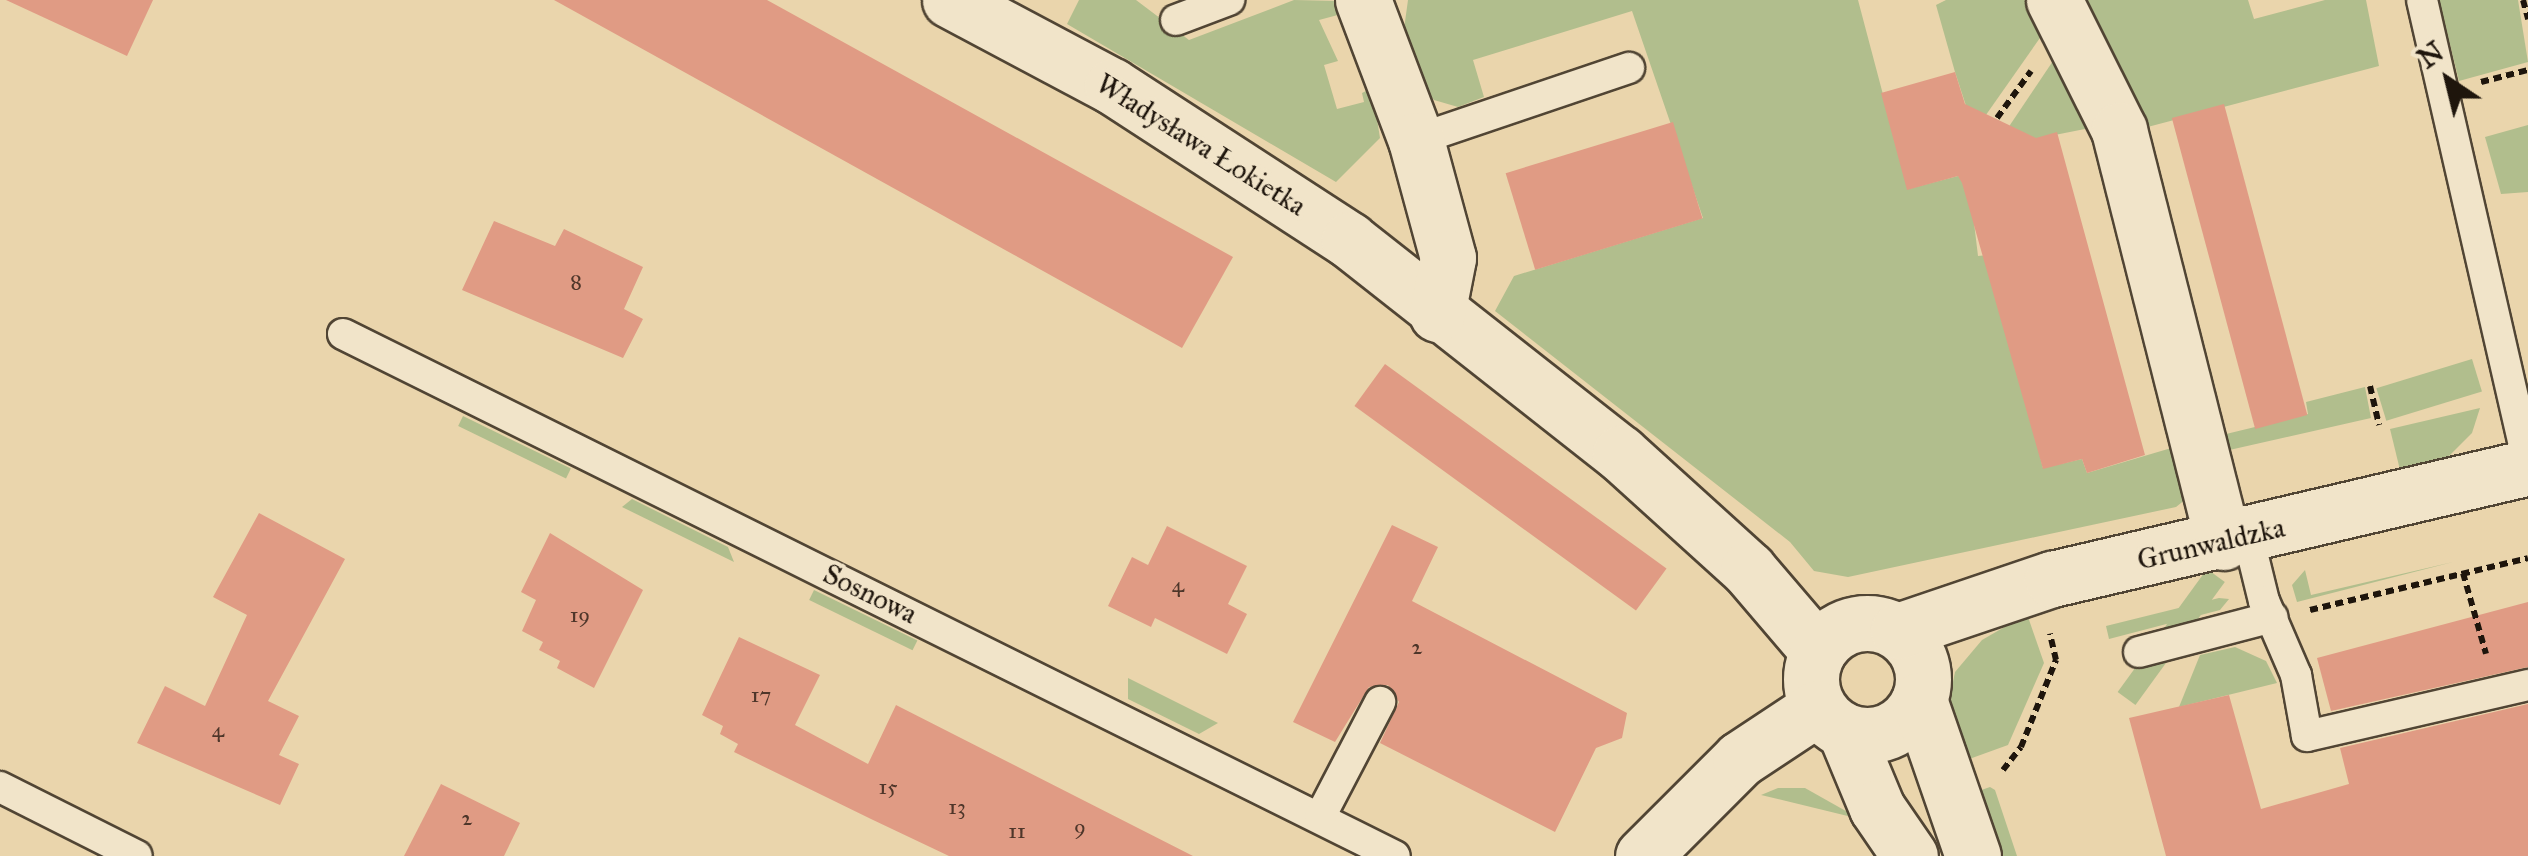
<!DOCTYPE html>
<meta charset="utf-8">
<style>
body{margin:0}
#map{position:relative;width:2528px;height:856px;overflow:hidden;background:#ead5ac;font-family:"IM FELL Great Primer",serif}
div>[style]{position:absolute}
.green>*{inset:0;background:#b1be8d;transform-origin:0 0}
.building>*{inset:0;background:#e09b84;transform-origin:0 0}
.path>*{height:6px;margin-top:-3px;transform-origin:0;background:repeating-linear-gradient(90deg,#1e150c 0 8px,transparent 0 13px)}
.roads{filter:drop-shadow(2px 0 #514534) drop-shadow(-2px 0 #514534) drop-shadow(0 2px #514534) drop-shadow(0 -2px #514534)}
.lane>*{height:30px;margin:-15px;padding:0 15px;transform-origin:15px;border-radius:15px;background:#f1e4c9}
.street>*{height:55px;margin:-27.5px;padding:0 27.5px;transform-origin:27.5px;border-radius:27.5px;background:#f1e4c9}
.street>.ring{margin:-27.5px;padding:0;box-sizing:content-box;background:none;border:55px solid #f1e4c9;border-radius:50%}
span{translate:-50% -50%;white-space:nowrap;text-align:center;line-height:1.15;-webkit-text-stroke:8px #f1e4c9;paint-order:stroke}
.number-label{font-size:22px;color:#4e362a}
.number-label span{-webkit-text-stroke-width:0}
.street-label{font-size:28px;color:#1e150c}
.north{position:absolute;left:2398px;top:30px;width:100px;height:100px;-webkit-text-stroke:8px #f1e4c9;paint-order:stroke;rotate:325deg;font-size:28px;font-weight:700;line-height:40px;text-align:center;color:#1e150c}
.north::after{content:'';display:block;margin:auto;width:35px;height:45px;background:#1e150c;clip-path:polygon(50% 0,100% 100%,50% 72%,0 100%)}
</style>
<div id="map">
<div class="green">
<div style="clip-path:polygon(1079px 0,1136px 0,1189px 40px,1294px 0,1339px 1px,1349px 12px,1319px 20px,1338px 61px,1324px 65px,1337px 109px,1364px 102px,1362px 93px,1372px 88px,1380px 138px,1336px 182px,1067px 24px)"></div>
<div style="clip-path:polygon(1408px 0,1858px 0,1908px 189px,1958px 176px,1969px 181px,1978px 256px,1988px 255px,2043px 468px,2082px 459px,2087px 473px,2178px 446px,2191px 495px,2176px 507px,1848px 577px,1814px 571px,1790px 542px,1495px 311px,1514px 276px,1703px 218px,1632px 11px,1473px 60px,1484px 97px,1458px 107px,1434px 100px,1418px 82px,1404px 29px)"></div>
<div style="clip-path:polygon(1946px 0,2034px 0,2049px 25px,1981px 122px,1970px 118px,1955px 72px,1936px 5px)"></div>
<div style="clip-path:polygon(2080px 0,2248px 0,2254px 19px,2325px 0,2366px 0,2379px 66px,2140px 129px)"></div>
<div style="clip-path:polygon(2439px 0,2518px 0,2528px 62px,2459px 81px)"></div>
<div style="clip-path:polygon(2057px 55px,2095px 127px,2014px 143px,2006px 136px,2010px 125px)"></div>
<div style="clip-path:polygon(2528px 125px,2528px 192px,2501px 194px,2485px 137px)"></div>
<div style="left:2472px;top:359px;width:34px;height:100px;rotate:73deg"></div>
<div style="clip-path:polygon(2365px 387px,2371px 418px,2225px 451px,2222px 435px,2308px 414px,2306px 402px)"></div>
<div style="clip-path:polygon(2480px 408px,2472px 433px,2445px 460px,2400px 470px,2390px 429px)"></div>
<div style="left:463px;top:416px;width:120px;height:11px;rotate:26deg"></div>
<div style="clip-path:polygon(632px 499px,728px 547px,734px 562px,622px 507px)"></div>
<div style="clip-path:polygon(2453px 562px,2297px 602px,2292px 585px,2305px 570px,2311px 595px)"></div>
<div style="left:2207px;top:569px;width:22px;height:152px;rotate:36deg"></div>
<div style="left:814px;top:590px;width:115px;height:11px;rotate:26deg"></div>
<div style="clip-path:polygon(2219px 598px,2229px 599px,2220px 610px,2109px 639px,2106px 626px)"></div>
<div style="clip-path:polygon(2027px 614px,2044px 663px,2008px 745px,1961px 762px,1948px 707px,1955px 672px,1982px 640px)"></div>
<div style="clip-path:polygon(2235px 647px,2266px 661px,2277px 683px,2179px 707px,2200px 655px)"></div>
<div style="clip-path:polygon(1128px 678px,1218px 723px,1199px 734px,1128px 699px)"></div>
<div style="clip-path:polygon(1990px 787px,1995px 790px,2017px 856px,1991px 856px,1970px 794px)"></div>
<div style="clip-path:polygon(1778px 788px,1805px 788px,1860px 819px,1761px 795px)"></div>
</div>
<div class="building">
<div style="clip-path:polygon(6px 0,153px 0,127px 56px)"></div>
<div style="clip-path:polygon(554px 0,767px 0,1233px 257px,1182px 348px)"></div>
<div style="clip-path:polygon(1955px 72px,1965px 104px,2036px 138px,2057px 132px,2145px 455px,2087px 473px,2082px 459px,2043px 469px,1962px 183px,1958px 176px,1907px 190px,1881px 93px)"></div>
<div style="left:2224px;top:104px;width:322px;height:54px;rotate:75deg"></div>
<div style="left:1673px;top:122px;width:101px;height:175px;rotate:73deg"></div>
<div style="clip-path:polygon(494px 221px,555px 246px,564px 229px,643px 267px,624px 309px,643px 319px,623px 358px,462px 290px)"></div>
<div style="left:1385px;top:364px;width:348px;height:52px;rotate:36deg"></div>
<div style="clip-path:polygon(259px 513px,345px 559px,268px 701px,299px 716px,279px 755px,299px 764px,280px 805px,137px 743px,165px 686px,205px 706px,247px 615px,213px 597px)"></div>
<div style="clip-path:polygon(1392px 525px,1438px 547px,1412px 601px,1627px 713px,1622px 738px,1596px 748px,1555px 832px,1380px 743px,1399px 702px,1388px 685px,1369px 687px,1335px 742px,1293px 722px)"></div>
<div style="clip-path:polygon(1167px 526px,1247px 566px,1228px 604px,1247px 614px,1227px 654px,1155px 618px,1151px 627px,1108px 606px,1132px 557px,1148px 565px)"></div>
<div style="clip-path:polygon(550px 533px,643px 590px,594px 688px,557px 668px,560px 661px,539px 650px,543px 642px,522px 631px,536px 600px,521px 592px)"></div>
<div style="clip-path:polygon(2528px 602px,2528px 667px,2331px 711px,2317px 658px)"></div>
<div style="clip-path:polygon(739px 637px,820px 675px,795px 725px,868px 764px,896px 705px,1193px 856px,949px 856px,871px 819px,734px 752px,738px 744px,720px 734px,723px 726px,702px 715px)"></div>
<div style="clip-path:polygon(2229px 695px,2261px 809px,2349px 784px,2340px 748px,2528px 704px,2528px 856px,2166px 856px,2129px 718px)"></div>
<div style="clip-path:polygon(441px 784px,520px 823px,504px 856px,404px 856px)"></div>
</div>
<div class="path">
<div style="left:2523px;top:0;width:20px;rotate:75deg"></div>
<div style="left:2481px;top:82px;width:49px;rotate:-14.3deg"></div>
<div style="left:1997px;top:118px;width:58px;rotate:-54.1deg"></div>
<div style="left:2370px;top:386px;width:40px;rotate:77deg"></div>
<div style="left:2463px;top:573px;width:84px;rotate:74.1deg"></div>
<div style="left:2310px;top:610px;width:224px;rotate:-13.4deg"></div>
<div style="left:2003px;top:770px;width:29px;rotate:-52deg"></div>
<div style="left:2021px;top:747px;width:94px;rotate:-68.1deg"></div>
<div style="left:2056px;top:660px;width:27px;rotate:-103deg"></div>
</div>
<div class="roads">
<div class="lane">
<div style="left:2422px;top:0;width:473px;rotate:77.1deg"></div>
<div style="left:1176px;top:20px;width:57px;rotate:-20.7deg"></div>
<div style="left:1416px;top:140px;width:225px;rotate:-18.7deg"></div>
<div style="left:343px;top:334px;width:1174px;rotate:26.39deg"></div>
<div style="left:2248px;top:536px;width:67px;rotate:76.2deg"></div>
<div style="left:2264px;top:601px;width:81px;rotate:66.6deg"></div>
<div style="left:2296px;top:675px;width:62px;rotate:79.8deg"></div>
<div style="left:2307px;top:736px;width:227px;rotate:-13deg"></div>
<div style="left:2139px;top:652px;width:138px;rotate:-14.7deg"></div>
<div style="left:0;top:787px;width:153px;rotate:26.7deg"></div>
<div style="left:1320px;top:817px;width:130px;rotate:-62.4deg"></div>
</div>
<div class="street">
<div style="left:950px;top:0;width:183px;rotate:28deg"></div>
<div style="left:1112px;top:86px;width:283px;rotate:33deg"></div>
<div style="left:1349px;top:240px;width:345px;rotate:38.2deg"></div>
<div style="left:1620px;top:453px;width:173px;rotate:42.2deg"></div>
<div style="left:1748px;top:569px;width:108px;rotate:49.5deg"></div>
<div style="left:1363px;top:0;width:150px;rotate:69.3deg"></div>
<div style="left:1416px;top:140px;width:122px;rotate:74.8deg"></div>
<div style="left:1448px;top:258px;width:57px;rotate:101.1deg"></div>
<div style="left:2054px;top:0;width:145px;rotate:63.4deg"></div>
<div style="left:2119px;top:130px;width:425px;rotate:75.8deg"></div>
<div class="ring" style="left:1811px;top:623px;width:57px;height:57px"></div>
<div style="left:1898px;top:631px;width:163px;rotate:-18.7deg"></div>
<div style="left:2052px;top:579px;width:489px;rotate:-13.2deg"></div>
<div style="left:1919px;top:700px;width:165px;rotate:70.9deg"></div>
<div style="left:1845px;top:731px;width:83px;rotate:67.4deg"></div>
<div style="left:1877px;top:808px;width:58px;rotate:55.5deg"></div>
<div style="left:1643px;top:856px;width:137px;rotate:-45deg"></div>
<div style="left:1740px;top:759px;width:92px;rotate:-33.5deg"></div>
</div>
</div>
<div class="number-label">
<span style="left:576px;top:282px">8</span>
<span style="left:1178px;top:585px">4</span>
<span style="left:580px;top:615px">19</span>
<span style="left:1417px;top:647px">2</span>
<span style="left:761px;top:695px">17</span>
<span style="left:218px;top:730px">4</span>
<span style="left:888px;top:787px">15</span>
<span style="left:957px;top:807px">13</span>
<span style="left:467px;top:818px">2</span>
<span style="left:1080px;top:827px">9</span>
<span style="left:1017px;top:831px">11</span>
</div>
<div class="street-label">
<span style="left:1201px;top:145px;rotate:32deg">Władysława Łokietka</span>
<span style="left:2211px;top:544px;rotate:-13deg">Grunwaldzka</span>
<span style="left:870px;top:594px;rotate:26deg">Sosnowa</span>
</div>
<div class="north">N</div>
</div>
